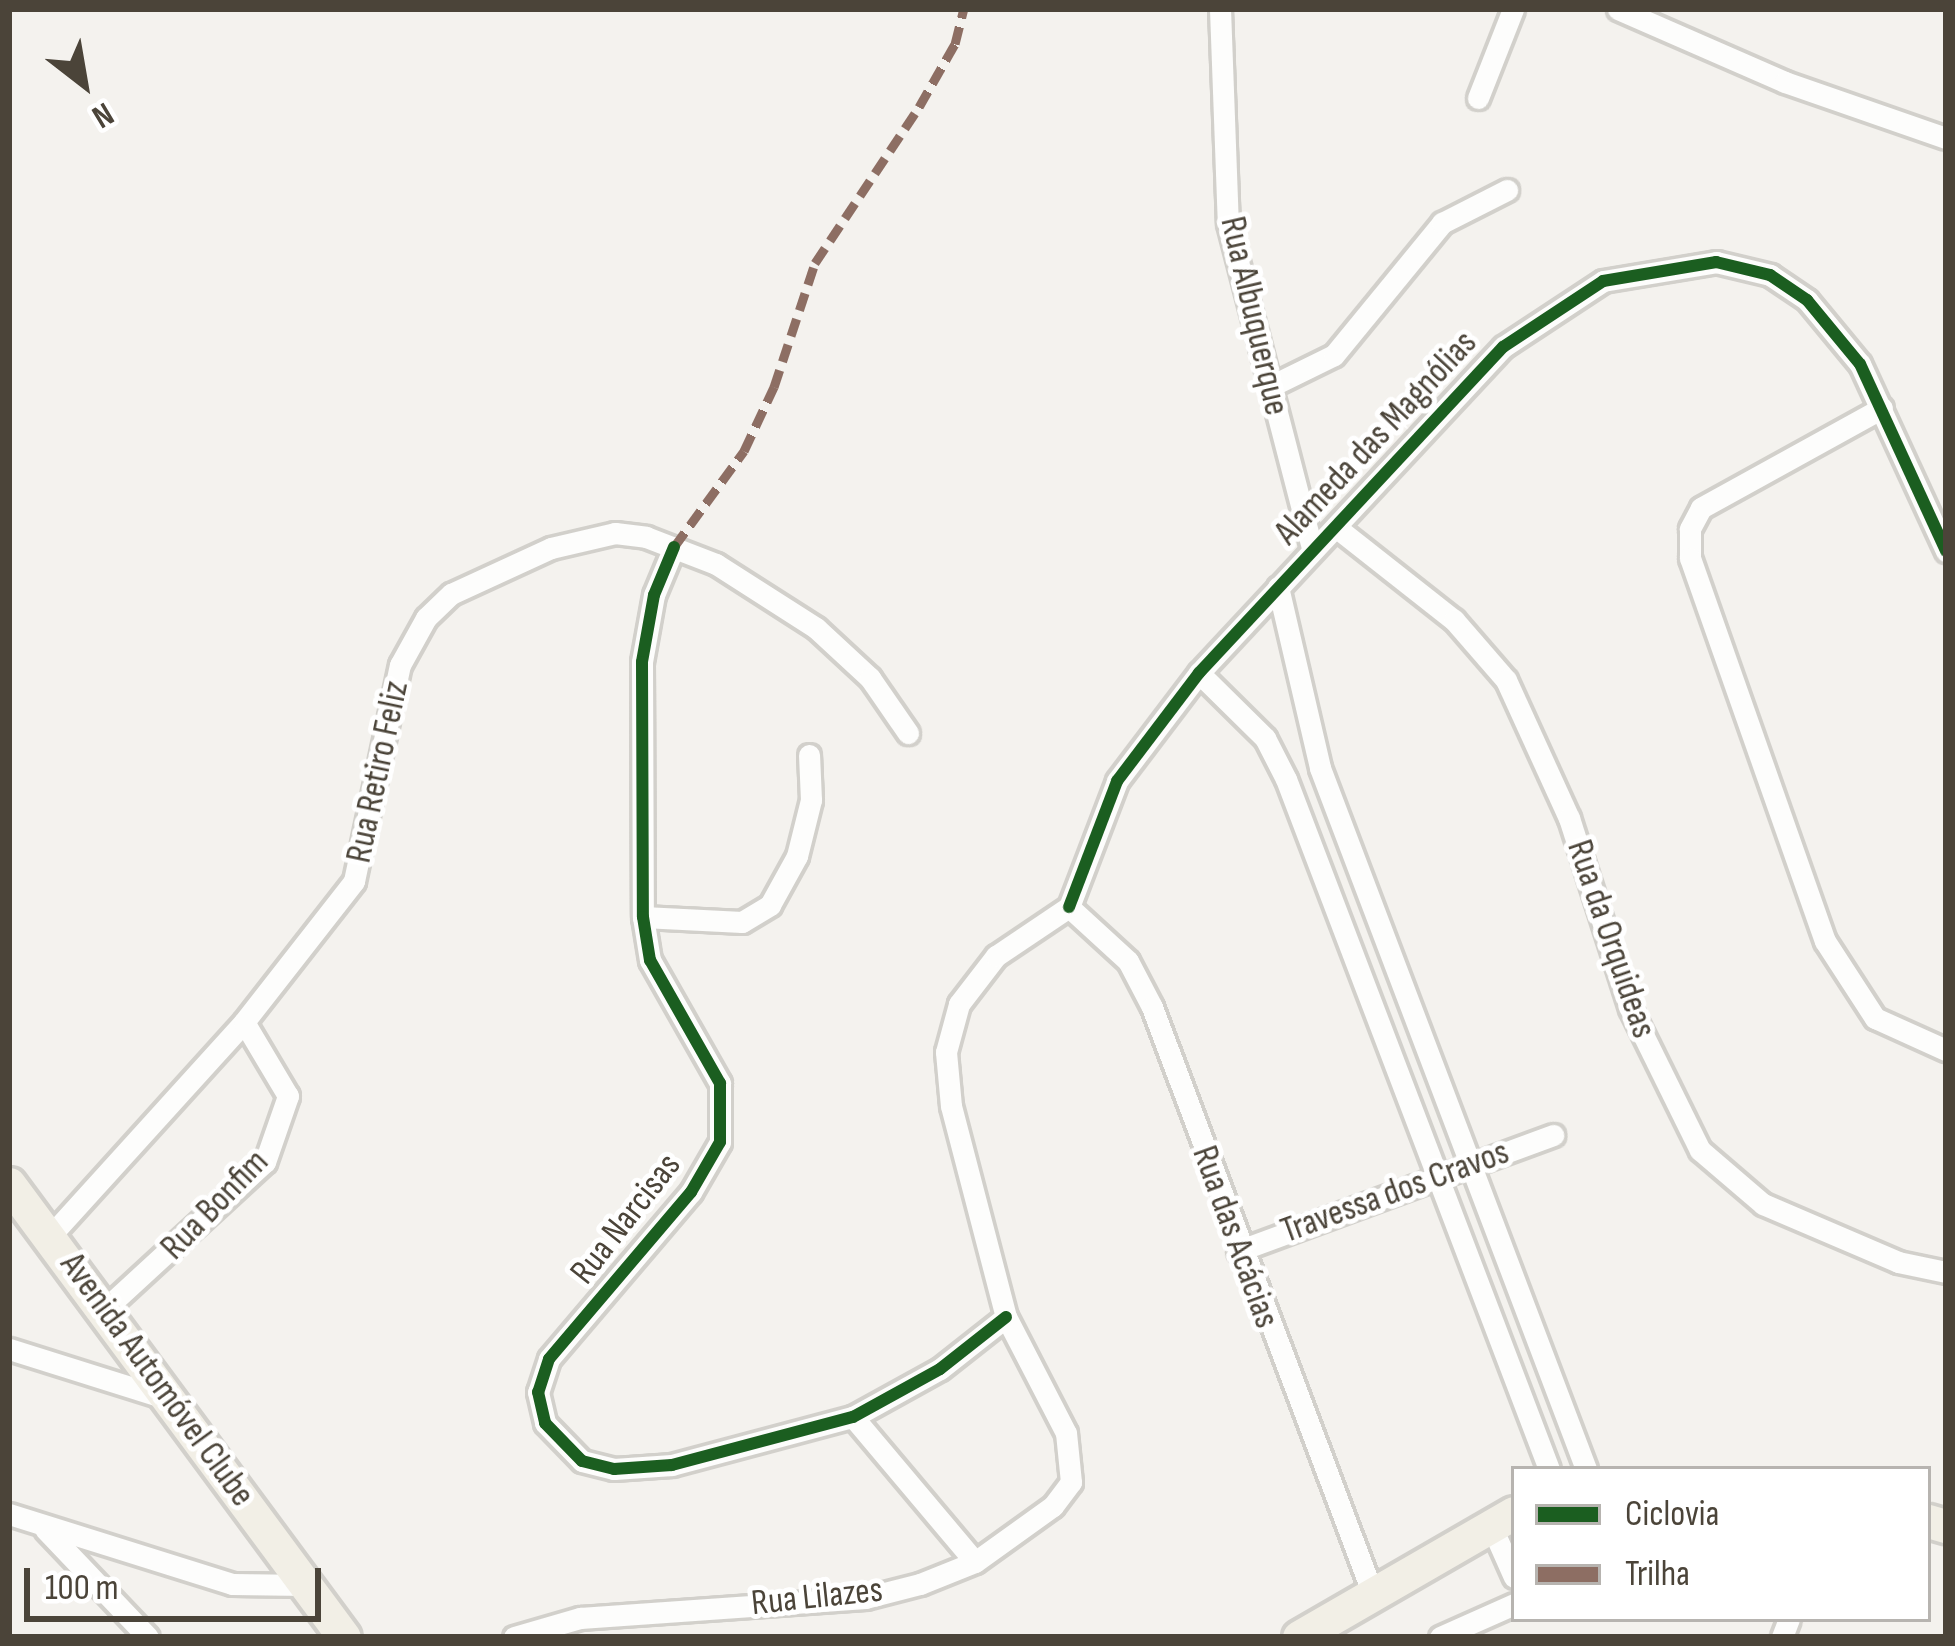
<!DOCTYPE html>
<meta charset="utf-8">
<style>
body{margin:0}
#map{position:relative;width:1955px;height:1646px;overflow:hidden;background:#f4f2ee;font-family:"Sofia Sans Condensed",sans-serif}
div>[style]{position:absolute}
.roads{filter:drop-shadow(3px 0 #d2d0cb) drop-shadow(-3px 0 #d2d0cb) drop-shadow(0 3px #d2d0cb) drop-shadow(0 -3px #d2d0cb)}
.street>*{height:21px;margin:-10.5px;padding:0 10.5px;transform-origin:10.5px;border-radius:10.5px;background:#fdfdfc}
.primary>*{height:33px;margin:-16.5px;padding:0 16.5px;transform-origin:16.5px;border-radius:16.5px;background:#f2efe6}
.quiet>*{height:9px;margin-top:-4.5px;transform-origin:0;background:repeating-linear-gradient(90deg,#8d6e63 0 18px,transparent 0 27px)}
.cycleway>*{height:12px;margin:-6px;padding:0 6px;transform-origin:6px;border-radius:6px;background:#1b5e20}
span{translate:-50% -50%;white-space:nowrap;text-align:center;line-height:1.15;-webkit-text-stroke:10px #fff;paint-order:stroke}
.street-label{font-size:36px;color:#4b4439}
.frame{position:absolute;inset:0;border:12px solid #4b4439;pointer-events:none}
.legend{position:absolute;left:1511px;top:1466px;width:420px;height:156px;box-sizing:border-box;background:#fff;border:3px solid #b7b4b0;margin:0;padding:15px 21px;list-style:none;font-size:36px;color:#4b4439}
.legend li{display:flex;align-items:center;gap:24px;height:60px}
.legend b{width:60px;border:3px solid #b7b4b0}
.north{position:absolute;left:24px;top:24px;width:120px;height:120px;-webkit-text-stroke:9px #fff;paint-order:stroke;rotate:149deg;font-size:33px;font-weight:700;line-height:48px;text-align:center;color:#4b4439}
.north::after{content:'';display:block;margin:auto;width:42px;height:54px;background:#4b4439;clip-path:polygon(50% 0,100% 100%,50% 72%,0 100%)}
.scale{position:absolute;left:24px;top:1568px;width:297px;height:54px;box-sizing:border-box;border:6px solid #4b4439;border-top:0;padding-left:15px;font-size:36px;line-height:42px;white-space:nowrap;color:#4b4439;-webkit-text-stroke:9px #fff;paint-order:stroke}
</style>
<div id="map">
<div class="roads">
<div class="street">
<div style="left:1220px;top:9px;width:214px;rotate:87.9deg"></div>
<div style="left:1228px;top:223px;width:336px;rotate:75.5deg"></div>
<div style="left:1618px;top:9px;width:182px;rotate:23.6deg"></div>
<div style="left:1785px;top:82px;width:170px;rotate:19.2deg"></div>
<div style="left:1478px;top:98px;width:96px;rotate:-68.5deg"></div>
<div style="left:1269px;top:387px;width:72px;rotate:-26.2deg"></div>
<div style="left:1334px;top:355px;width:171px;rotate:-50.7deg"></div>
<div style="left:1442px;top:223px;width:73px;rotate:-26.9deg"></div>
<div style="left:1882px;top:408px;width:207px;rotate:151.1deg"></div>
<div style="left:1701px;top:508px;width:24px;rotate:118deg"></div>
<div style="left:1690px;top:529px;width:29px;rotate:90deg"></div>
<div style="left:1690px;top:558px;width:406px;rotate:70.6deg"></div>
<div style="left:1825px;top:941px;width:92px;rotate:57deg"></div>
<div style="left:1875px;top:1018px;width:78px;rotate:24.3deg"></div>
<div style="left:1337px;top:528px;width:149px;rotate:38.2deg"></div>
<div style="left:1454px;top:620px;width:79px;rotate:49.1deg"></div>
<div style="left:1506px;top:680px;width:152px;rotate:65.5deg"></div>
<div style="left:1569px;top:818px;width:200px;rotate:72.2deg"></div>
<div style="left:1630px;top:1008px;width:158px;rotate:63.8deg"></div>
<div style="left:1700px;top:1150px;width:83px;rotate:40.6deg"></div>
<div style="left:1763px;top:1204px;width:147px;rotate:23.2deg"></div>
<div style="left:1898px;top:1262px;width:49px;rotate:11.8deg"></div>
<div style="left:674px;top:547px;width:52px;rotate:112.6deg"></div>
<div style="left:654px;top:595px;width:68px;rotate:100.2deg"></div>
<div style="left:642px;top:662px;width:255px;rotate:89.8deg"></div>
<div style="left:643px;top:917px;width:44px;rotate:80.8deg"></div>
<div style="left:650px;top:960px;width:142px;rotate:60.4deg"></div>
<div style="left:720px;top:1083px;width:59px;rotate:90deg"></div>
<div style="left:720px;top:1142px;width:58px;rotate:120.1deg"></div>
<div style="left:691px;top:1192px;width:219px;rotate:130.4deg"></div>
<div style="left:549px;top:1359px;width:35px;rotate:108deg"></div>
<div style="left:538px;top:1392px;width:32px;rotate:77deg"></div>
<div style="left:545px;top:1423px;width:53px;rotate:45.8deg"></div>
<div style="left:582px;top:1461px;width:33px;rotate:14deg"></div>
<div style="left:614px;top:1469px;width:58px;rotate:-3.9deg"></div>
<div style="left:672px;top:1465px;width:187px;rotate:-14.9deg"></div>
<div style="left:853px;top:1417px;width:99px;rotate:-28.9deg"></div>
<div style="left:940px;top:1369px;width:84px;rotate:-38.2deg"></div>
<div style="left:1278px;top:587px;width:186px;rotate:76.9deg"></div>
<div style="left:1320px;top:768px;width:750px;rotate:69.22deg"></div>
<div style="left:1199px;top:673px;width:93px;rotate:44.6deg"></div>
<div style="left:1265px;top:738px;width:46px;rotate:62.9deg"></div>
<div style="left:1286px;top:779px;width:738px;rotate:69.14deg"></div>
<div style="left:1069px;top:907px;width:135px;rotate:-69.1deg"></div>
<div style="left:1117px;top:781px;width:136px;rotate:-52.8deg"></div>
<div style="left:1199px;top:673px;width:446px;rotate:-47deg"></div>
<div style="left:1503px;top:347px;width:120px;rotate:-33.4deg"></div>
<div style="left:1603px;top:281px;width:115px;rotate:-9.5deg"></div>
<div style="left:1716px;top:262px;width:56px;rotate:13.5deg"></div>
<div style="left:1770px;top:275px;width:45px;rotate:34deg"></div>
<div style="left:1807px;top:300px;width:83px;rotate:50.4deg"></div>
<div style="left:1860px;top:364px;width:206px;rotate:65.3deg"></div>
<div style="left:1069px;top:907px;width:80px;rotate:42.5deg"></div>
<div style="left:1128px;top:961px;width:52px;rotate:62.4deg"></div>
<div style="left:1152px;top:1007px;width:622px;rotate:69.38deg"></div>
<div style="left:643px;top:917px;width:99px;rotate:2.9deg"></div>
<div style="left:742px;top:922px;width:33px;rotate:-31deg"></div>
<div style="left:770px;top:905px;width:56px;rotate:-61.1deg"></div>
<div style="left:797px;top:856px;width:58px;rotate:-76deg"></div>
<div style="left:811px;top:800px;width:45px;rotate:-92.5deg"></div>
<div style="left:51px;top:1235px;width:287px;rotate:-47.8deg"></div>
<div style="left:244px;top:1022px;width:179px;rotate:-52deg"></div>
<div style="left:354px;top:881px;width:221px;rotate:-78deg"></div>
<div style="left:400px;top:665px;width:54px;rotate:-61deg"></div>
<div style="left:426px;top:618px;width:35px;rotate:-44deg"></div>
<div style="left:451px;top:594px;width:110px;rotate:-24.7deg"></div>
<div style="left:551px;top:548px;width:66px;rotate:-13.2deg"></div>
<div style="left:615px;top:533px;width:31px;rotate:7deg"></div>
<div style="left:646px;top:537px;width:75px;rotate:21.1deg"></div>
<div style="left:716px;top:564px;width:119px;rotate:32.6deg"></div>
<div style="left:816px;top:628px;width:74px;rotate:42.8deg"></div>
<div style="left:870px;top:678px;width:67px;rotate:55.4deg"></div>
<div style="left:1238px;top:1251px;width:336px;rotate:-20.2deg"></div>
<div style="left:106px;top:1308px;width:216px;rotate:-42.6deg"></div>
<div style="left:265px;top:1162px;width:70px;rotate:-70.8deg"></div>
<div style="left:288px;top:1096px;width:86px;rotate:-120.7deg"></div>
<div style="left:9px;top:1349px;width:164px;rotate:17.4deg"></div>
<div style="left:853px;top:1417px;width:189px;rotate:49.9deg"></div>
<div style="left:9px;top:1514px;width:234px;rotate:17.4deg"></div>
<div style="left:232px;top:1584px;width:74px;rotate:0.8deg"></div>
<div style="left:1490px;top:1523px;width:59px;rotate:66deg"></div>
<div style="left:45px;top:1529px;width:149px;rotate:46.4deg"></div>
<div style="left:514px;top:1637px;width:69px;rotate:-16.1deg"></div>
<div style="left:580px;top:1618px;width:286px;rotate:-4deg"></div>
<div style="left:865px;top:1598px;width:57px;rotate:-14.3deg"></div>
<div style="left:920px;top:1584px;width:59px;rotate:-21.8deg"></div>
<div style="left:975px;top:1562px;width:96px;rotate:-35.7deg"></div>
<div style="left:1053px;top:1506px;width:30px;rotate:-53deg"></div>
<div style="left:1071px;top:1482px;width:49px;rotate:-95.8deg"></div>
<div style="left:1066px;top:1433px;width:131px;rotate:-117.3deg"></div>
<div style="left:1006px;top:1317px;width:218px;rotate:-104.6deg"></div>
<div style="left:951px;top:1106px;width:54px;rotate:-95.3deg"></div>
<div style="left:946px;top:1052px;width:50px;rotate:-74.8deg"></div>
<div style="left:959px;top:1004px;width:61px;rotate:-52.4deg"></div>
<div style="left:996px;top:956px;width:88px;rotate:-33.9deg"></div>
<div style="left:1440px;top:1637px;width:81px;rotate:-24deg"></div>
<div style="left:1782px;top:1637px;width:19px;rotate:-69deg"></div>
</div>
<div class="primary">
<div style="left:9px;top:1184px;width:563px;rotate:53.52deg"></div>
<div style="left:1928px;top:1521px;width:19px;rotate:16deg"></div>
<div style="left:1299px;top:1637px;width:248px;rotate:-30deg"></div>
</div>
</div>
<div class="quiet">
<div style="left:674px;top:547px;width:119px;rotate:-53.9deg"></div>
<div style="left:744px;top:451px;width:71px;rotate:-64.9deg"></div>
<div style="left:774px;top:387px;width:131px;rotate:-71.7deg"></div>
<div style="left:815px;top:263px;width:187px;rotate:-56.3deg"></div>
<div style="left:919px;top:107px;width:73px;rotate:-60.3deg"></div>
<div style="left:955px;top:44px;width:36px;rotate:-76deg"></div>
</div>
<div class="cycleway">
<div style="left:674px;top:547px;width:52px;rotate:112.6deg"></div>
<div style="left:654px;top:595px;width:68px;rotate:100.2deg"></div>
<div style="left:642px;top:662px;width:255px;rotate:89.8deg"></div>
<div style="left:643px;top:917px;width:44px;rotate:80.8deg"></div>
<div style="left:650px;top:960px;width:142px;rotate:60.4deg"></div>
<div style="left:720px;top:1083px;width:59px;rotate:90deg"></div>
<div style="left:720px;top:1142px;width:58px;rotate:120.1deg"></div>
<div style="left:691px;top:1192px;width:219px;rotate:130.4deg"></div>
<div style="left:549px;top:1359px;width:35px;rotate:108deg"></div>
<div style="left:538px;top:1392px;width:32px;rotate:77deg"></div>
<div style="left:545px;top:1423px;width:53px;rotate:45.8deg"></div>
<div style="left:582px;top:1461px;width:33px;rotate:14deg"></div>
<div style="left:614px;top:1469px;width:58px;rotate:-3.9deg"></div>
<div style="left:672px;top:1465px;width:187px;rotate:-14.9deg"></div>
<div style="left:853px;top:1417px;width:99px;rotate:-28.9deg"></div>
<div style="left:940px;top:1369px;width:84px;rotate:-38.2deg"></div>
<div style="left:1069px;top:907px;width:135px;rotate:-69.1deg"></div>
<div style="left:1117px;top:781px;width:136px;rotate:-52.8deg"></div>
<div style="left:1199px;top:673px;width:446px;rotate:-47deg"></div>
<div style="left:1503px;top:347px;width:120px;rotate:-33.4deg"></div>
<div style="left:1603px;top:281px;width:115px;rotate:-9.5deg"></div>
<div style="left:1716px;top:262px;width:56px;rotate:13.5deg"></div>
<div style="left:1770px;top:275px;width:45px;rotate:34deg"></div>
<div style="left:1807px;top:300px;width:83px;rotate:50.4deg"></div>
<div style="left:1860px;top:364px;width:206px;rotate:65.3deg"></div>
</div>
<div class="street-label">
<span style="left:1254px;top:316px;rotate:77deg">Rua Albuquerque</span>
<span style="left:1376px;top:438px;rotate:-47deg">Alameda das Magnólias</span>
<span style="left:378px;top:772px;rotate:-78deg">Rua Retiro Feliz</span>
<span style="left:1611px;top:939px;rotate:71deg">Rua da Orquideas</span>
<span style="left:1395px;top:1192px;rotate:-20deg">Travessa dos Cravos</span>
<span style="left:215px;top:1205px;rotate:-46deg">Rua Bonfim</span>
<span style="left:626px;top:1219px;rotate:-52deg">Rua Narcisas</span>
<span style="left:1235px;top:1237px;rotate:70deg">Rua das Acácias</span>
<span style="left:157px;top:1380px;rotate:54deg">Avenida Automóvel Clube</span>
<span style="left:817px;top:1597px;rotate:-6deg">Rua Lilazes</span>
</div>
<div class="frame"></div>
<ul class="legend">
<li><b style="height:15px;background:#1b5e20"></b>Ciclovia</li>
<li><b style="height:15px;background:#8d6e63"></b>Trilha</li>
</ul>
<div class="north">N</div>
<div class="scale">100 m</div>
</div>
